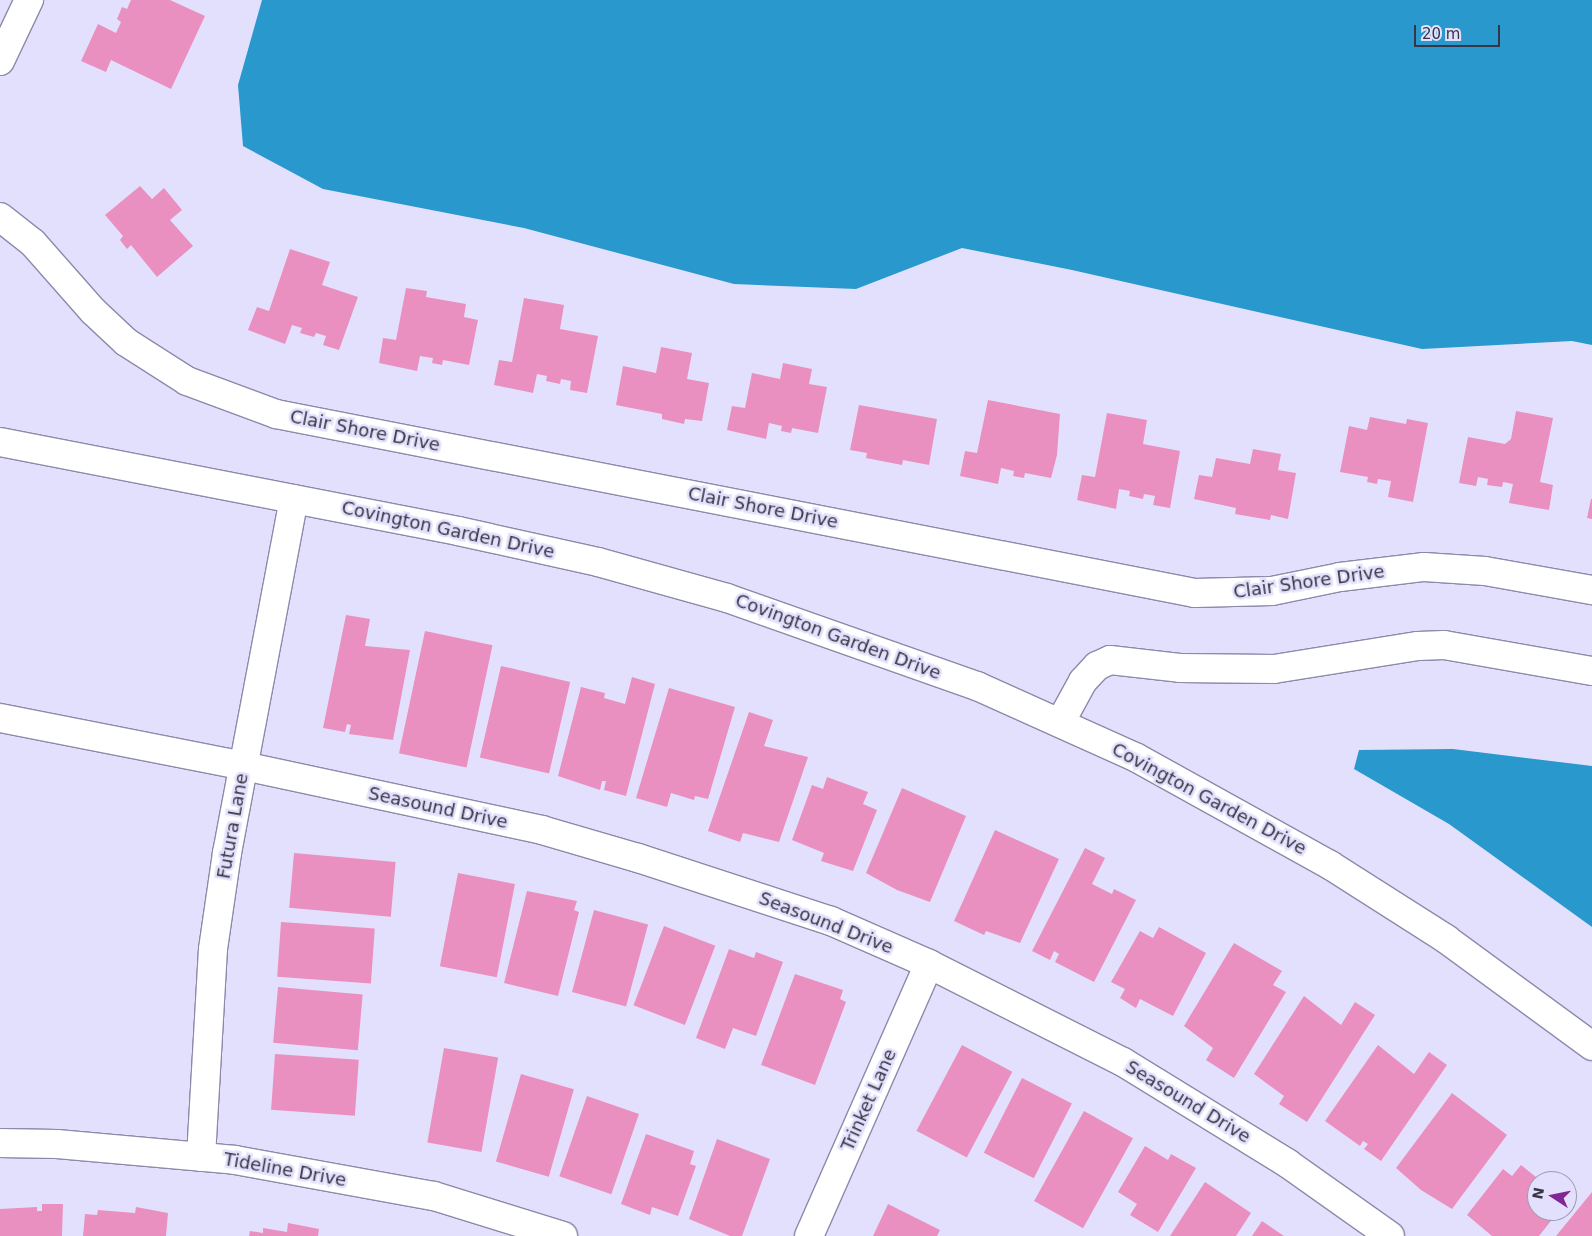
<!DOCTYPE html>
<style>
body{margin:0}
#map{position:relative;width:1592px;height:1236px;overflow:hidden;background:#e3e0fd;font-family:"DejaVu Sans",sans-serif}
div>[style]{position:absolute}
.water>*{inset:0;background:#2898cd}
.building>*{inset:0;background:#ea90c0;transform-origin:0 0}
.roads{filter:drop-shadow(1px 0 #8c89aa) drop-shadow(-1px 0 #8c89aa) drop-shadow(0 1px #8c89aa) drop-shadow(0 -1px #8c89aa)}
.minor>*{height:28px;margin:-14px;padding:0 14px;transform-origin:14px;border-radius:14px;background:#fff}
span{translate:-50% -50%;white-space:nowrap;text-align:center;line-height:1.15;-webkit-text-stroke:5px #e3e0fd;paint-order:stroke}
.street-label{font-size:18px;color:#383644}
.north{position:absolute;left:1527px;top:1171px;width:50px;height:50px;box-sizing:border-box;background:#e3e0fd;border:1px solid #9f9cb3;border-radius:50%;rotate:281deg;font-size:14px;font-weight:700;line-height:20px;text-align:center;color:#383644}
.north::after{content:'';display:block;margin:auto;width:18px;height:22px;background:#7f2795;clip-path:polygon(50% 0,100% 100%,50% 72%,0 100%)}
.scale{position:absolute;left:1414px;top:25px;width:86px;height:22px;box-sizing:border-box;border:2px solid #383644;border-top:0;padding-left:6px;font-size:15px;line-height:18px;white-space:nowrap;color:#383644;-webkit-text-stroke:4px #e3e0fd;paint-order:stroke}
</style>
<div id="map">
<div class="water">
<div style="clip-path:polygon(262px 0,1592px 0,1592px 345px,1572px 341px,1422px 349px,1072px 270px,962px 248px,856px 289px,734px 284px,524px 228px,323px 189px,243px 146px,238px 85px)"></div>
<div style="clip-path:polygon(1453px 749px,1592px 766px,1592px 927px,1449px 824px,1354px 769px,1359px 750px)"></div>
</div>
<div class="building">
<div style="clip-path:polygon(131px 0,170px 0,205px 16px,171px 89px,111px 60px,106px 72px,81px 61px,98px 24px,116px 33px,121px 22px,117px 19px,122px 7px,127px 9px)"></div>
<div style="clip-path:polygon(140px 186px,152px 199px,164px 188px,182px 210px,170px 220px,193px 246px,157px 277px,131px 245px,127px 249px,120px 240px,123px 236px,105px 215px)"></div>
<div style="clip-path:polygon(290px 249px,330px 262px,322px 285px,358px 297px,339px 350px,323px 345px,326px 336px,316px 333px,314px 337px,300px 333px,302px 328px,292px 325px,285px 344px,248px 330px,257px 307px,269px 311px)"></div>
<div style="clip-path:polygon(406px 288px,427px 291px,426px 297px,466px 304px,464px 317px,478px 320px,469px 365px,443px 360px,442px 365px,432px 363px,433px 358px,420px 356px,417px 371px,379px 363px,383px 338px,396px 340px)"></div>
<div style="clip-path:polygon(524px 298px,564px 305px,560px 329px,598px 336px,587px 393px,570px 390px,571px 381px,561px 379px,560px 384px,546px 381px,547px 376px,537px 374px,533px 393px,494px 385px,499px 360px,512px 362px)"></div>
<div style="clip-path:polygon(661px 347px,692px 353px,687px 379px,709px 383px,702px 421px,685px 419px,684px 424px,662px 419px,662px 414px,616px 405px,623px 366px,656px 373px)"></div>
<div style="clip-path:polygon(783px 363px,812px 369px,809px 384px,827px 387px,818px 433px,792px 428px,791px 433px,781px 431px,782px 426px,769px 423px,766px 439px,727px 430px,732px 406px,745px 408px,752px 373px,780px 379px)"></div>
<div style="clip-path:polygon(988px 400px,1060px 414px,1057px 455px,1051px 478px,1025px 473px,1024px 478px,1013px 476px,1014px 471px,1001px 468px,998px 484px,960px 476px,965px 451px,977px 453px)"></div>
<div style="clip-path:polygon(859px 405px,937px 419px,929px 465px,903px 460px,902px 465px,866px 458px,867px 453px,850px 450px)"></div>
<div style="clip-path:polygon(1516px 411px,1553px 418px,1540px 482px,1553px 485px,1549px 510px,1509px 503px,1513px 484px,1503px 482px,1502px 487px,1487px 485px,1488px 479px,1478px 477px,1476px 486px,1459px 483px,1468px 437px,1505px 444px,1511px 439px)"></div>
<div style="clip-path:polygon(1107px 413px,1147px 420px,1143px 444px,1180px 451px,1170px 508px,1153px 505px,1155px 496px,1144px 494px,1143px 499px,1129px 496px,1130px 491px,1119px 489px,1116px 509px,1077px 500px,1082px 475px,1095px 477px)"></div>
<div style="clip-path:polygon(1370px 417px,1406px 424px,1407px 419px,1428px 423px,1413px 502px,1388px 497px,1391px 481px,1378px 479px,1377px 484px,1367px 482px,1368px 477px,1340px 472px,1349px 426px,1367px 430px)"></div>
<div style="clip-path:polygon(1253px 449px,1281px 454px,1278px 470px,1296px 473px,1288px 519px,1271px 515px,1270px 520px,1235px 514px,1236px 508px,1194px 499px,1199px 475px,1212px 477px,1216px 458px,1250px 464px)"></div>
<div style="clip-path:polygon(1591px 499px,1592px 499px,1592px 519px,1587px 518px)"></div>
<div style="clip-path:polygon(346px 615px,370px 619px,365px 646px,410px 650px,393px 740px,349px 734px,351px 725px,347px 724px,345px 732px,323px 728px)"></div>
<div style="left:425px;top:631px;width:69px;height:125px;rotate:12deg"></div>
<div style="left:501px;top:666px;width:71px;height:94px;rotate:13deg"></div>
<div style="clip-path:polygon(632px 677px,655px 684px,626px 796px,604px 790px,606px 781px,602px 781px,600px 790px,558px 776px,581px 687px,605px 693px,604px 698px,625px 704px)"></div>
<div style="clip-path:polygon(669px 688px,735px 707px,708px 799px,695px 796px,694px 800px,671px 793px,667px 807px,636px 798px)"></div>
<div style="clip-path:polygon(749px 712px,773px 720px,764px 746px,808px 757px,779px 842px,743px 833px,740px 842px,708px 831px)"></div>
<div style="clip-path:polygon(827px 777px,868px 792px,863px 804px,877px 810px,853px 871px,821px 861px,824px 853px,792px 840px,812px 785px,823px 789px)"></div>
<div style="clip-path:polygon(902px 788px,966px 816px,930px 902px,897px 890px,866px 873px)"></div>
<div style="clip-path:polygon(995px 830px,1059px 859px,1020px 943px,986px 931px,984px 935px,954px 921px)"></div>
<div style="clip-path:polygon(1085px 848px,1105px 858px,1092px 884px,1112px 894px,1114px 889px,1136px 900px,1094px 982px,1055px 962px,1059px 954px,1054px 951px,1050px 960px,1032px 951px)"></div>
<div style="left:294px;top:853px;width:102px;height:55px;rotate:5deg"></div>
<div style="left:458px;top:873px;width:58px;height:95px;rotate:11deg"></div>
<div style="clip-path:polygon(527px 891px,577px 901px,574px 910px,579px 912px,558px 996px,504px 983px)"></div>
<div style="left:594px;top:910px;width:56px;height:85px;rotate:15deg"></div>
<div style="left:281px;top:922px;width:94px;height:55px;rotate:4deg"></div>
<div style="left:664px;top:926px;width:55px;height:85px;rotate:21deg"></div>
<div style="clip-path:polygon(1159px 927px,1206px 953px,1173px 1016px,1140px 999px,1136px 1008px,1120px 998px,1125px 989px,1111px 982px,1140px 931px,1153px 938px)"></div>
<div style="clip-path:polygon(1234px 943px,1282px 971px,1273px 985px,1286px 992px,1234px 1078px,1206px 1060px,1213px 1048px,1184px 1026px)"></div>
<div style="clip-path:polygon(729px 949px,754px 958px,756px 952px,783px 962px,756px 1036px,733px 1028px,725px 1049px,696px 1038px)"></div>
<div style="clip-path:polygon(795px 974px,843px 990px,840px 999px,846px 1002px,815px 1085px,761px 1065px)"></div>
<div style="left:278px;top:987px;width:85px;height:56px;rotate:5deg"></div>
<div style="clip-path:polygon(1304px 996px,1341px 1025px,1355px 1002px,1375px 1015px,1307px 1122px,1279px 1104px,1284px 1096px,1254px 1074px)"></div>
<div style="left:962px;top:1045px;width:57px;height:97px;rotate:28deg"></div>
<div style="clip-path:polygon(1378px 1045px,1414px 1074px,1429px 1052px,1447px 1065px,1381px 1161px,1364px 1149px,1368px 1144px,1363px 1141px,1360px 1146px,1325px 1121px)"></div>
<div style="left:444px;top:1048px;width:55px;height:96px;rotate:10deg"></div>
<div style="left:275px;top:1054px;width:84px;height:56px;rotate:4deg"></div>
<div style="left:521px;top:1074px;width:55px;height:91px;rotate:16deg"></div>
<div style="left:1022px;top:1078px;width:56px;height:84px;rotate:27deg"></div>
<div style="clip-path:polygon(1452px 1093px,1507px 1135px,1452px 1209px,1421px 1190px,1396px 1168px)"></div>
<div style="left:587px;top:1096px;width:55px;height:85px;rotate:19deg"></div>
<div style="left:1084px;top:1111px;width:56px;height:103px;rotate:29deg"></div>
<div style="clip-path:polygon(646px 1134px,694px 1151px,690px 1164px,696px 1166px,678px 1216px,652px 1207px,650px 1215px,621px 1204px)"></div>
<div style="clip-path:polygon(717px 1139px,770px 1159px,742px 1236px,730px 1236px,689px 1219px)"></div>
<div style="clip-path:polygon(1145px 1146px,1168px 1160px,1171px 1154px,1196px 1168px,1158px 1232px,1130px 1215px,1137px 1204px,1118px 1192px)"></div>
<div style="clip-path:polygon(1521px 1165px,1541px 1181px,1537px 1181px,1537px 1211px,1558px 1212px,1539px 1236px,1492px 1236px,1467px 1215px,1503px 1169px,1512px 1176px)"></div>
<div style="clip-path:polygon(1205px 1182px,1251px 1213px,1236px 1236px,1170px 1236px)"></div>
<div style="clip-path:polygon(1592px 1192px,1592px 1236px,1556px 1236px)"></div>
<div style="clip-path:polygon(42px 1204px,63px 1204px,62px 1236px,0 1236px,0 1209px,37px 1207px,37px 1211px,42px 1211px)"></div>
<div style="clip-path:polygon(888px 1204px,940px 1230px,937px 1236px,873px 1236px)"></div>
<div style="clip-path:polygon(136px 1207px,168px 1213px,166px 1236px,83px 1236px,85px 1214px,97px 1215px,98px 1210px,135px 1213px)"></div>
<div style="clip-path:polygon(1262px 1221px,1284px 1236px,1252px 1236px)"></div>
<div style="clip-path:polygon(288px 1223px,319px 1229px,318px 1236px,249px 1236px,250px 1231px,263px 1233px,263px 1228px,287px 1232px)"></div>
</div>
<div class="roads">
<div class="minor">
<div style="left:0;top:61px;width:68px;rotate:-64.6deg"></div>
<div style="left:0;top:217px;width:42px;rotate:38.2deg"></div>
<div style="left:33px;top:243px;width:91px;rotate:48.6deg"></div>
<div style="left:93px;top:311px;width:45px;rotate:43.2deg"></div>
<div style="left:126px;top:342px;width:72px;rotate:32.6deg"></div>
<div style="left:187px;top:381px;width:95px;rotate:20.3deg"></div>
<div style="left:276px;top:414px;width:936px;rotate:11.02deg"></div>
<div style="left:1195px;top:593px;width:77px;rotate:-1.5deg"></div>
<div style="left:1272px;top:591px;width:69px;rotate:-11.6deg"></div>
<div style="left:1340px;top:577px;width:85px;rotate:-6.8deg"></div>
<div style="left:1424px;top:567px;width:61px;rotate:3.8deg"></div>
<div style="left:1485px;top:571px;width:109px;rotate:10.1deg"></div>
<div style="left:0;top:442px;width:467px;rotate:11deg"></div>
<div style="left:458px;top:531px;width:143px;rotate:12.5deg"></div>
<div style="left:598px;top:562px;width:134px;rotate:15.6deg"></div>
<div style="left:727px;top:598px;width:265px;rotate:19.4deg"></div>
<div style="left:977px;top:686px;width:175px;rotate:24.2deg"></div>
<div style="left:1137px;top:758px;width:221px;rotate:29deg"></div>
<div style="left:1330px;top:865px;width:138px;rotate:32.5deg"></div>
<div style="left:1446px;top:939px;width:181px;rotate:36.2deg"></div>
<div style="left:0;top:718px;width:249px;rotate:11.1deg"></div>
<div style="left:244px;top:766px;width:305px;rotate:12.1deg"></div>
<div style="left:542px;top:830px;width:100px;rotate:16.3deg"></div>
<div style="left:638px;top:858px;width:203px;rotate:18.1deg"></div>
<div style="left:831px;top:921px;width:107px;rotate:23.7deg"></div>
<div style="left:929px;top:964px;width:217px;rotate:26.8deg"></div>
<div style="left:1123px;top:1062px;width:193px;rotate:31.6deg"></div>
<div style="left:1287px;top:1163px;width:126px;rotate:35.3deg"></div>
<div style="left:1060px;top:723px;width:48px;rotate:-61.3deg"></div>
<div style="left:1083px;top:681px;width:21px;rotate:-47deg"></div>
<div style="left:1097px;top:666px;width:14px;rotate:-25deg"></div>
<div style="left:1110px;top:660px;width:70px;rotate:6.5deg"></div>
<div style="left:1180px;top:668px;width:94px;rotate:0.6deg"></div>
<div style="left:1274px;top:669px;width:146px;rotate:-9.1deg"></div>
<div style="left:1418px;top:646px;width:26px;rotate:-2deg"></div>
<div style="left:1444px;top:645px;width:150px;rotate:10deg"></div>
<div style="left:0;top:1143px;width:57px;rotate:1deg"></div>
<div style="left:57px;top:1144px;width:179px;rotate:5.1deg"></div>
<div style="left:235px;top:1160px;width:202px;rotate:10.3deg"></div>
<div style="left:434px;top:1196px;width:135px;rotate:17.2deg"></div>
<div style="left:201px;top:1157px;width:208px;rotate:-86.7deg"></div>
<div style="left:213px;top:949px;width:97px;rotate:-81.7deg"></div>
<div style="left:227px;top:853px;width:360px;rotate:-79.3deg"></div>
<div style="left:809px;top:1236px;width:297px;rotate:-66.2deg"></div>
</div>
</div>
<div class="street-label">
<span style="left:365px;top:431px;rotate:11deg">Clair Shore Drive</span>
<span style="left:763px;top:508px;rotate:11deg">Clair Shore Drive</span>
<span style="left:448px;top:530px;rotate:12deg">Covington Garden Drive</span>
<span style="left:1309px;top:582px;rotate:-8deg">Clair Shore Drive</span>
<span style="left:838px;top:637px;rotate:20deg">Covington Garden Drive</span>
<span style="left:1209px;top:799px;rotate:28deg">Covington Garden Drive</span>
<span style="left:438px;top:808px;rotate:12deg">Seasound Drive</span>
<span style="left:233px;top:826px;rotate:-80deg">Futura Lane</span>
<span style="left:826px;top:923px;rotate:21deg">Seasound Drive</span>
<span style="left:869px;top:1100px;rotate:-66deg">Trinket Lane</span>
<span style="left:1188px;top:1102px;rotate:31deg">Seasound Drive</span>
<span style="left:285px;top:1170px;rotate:10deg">Tideline Drive</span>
</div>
<div class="north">N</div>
<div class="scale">20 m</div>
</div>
